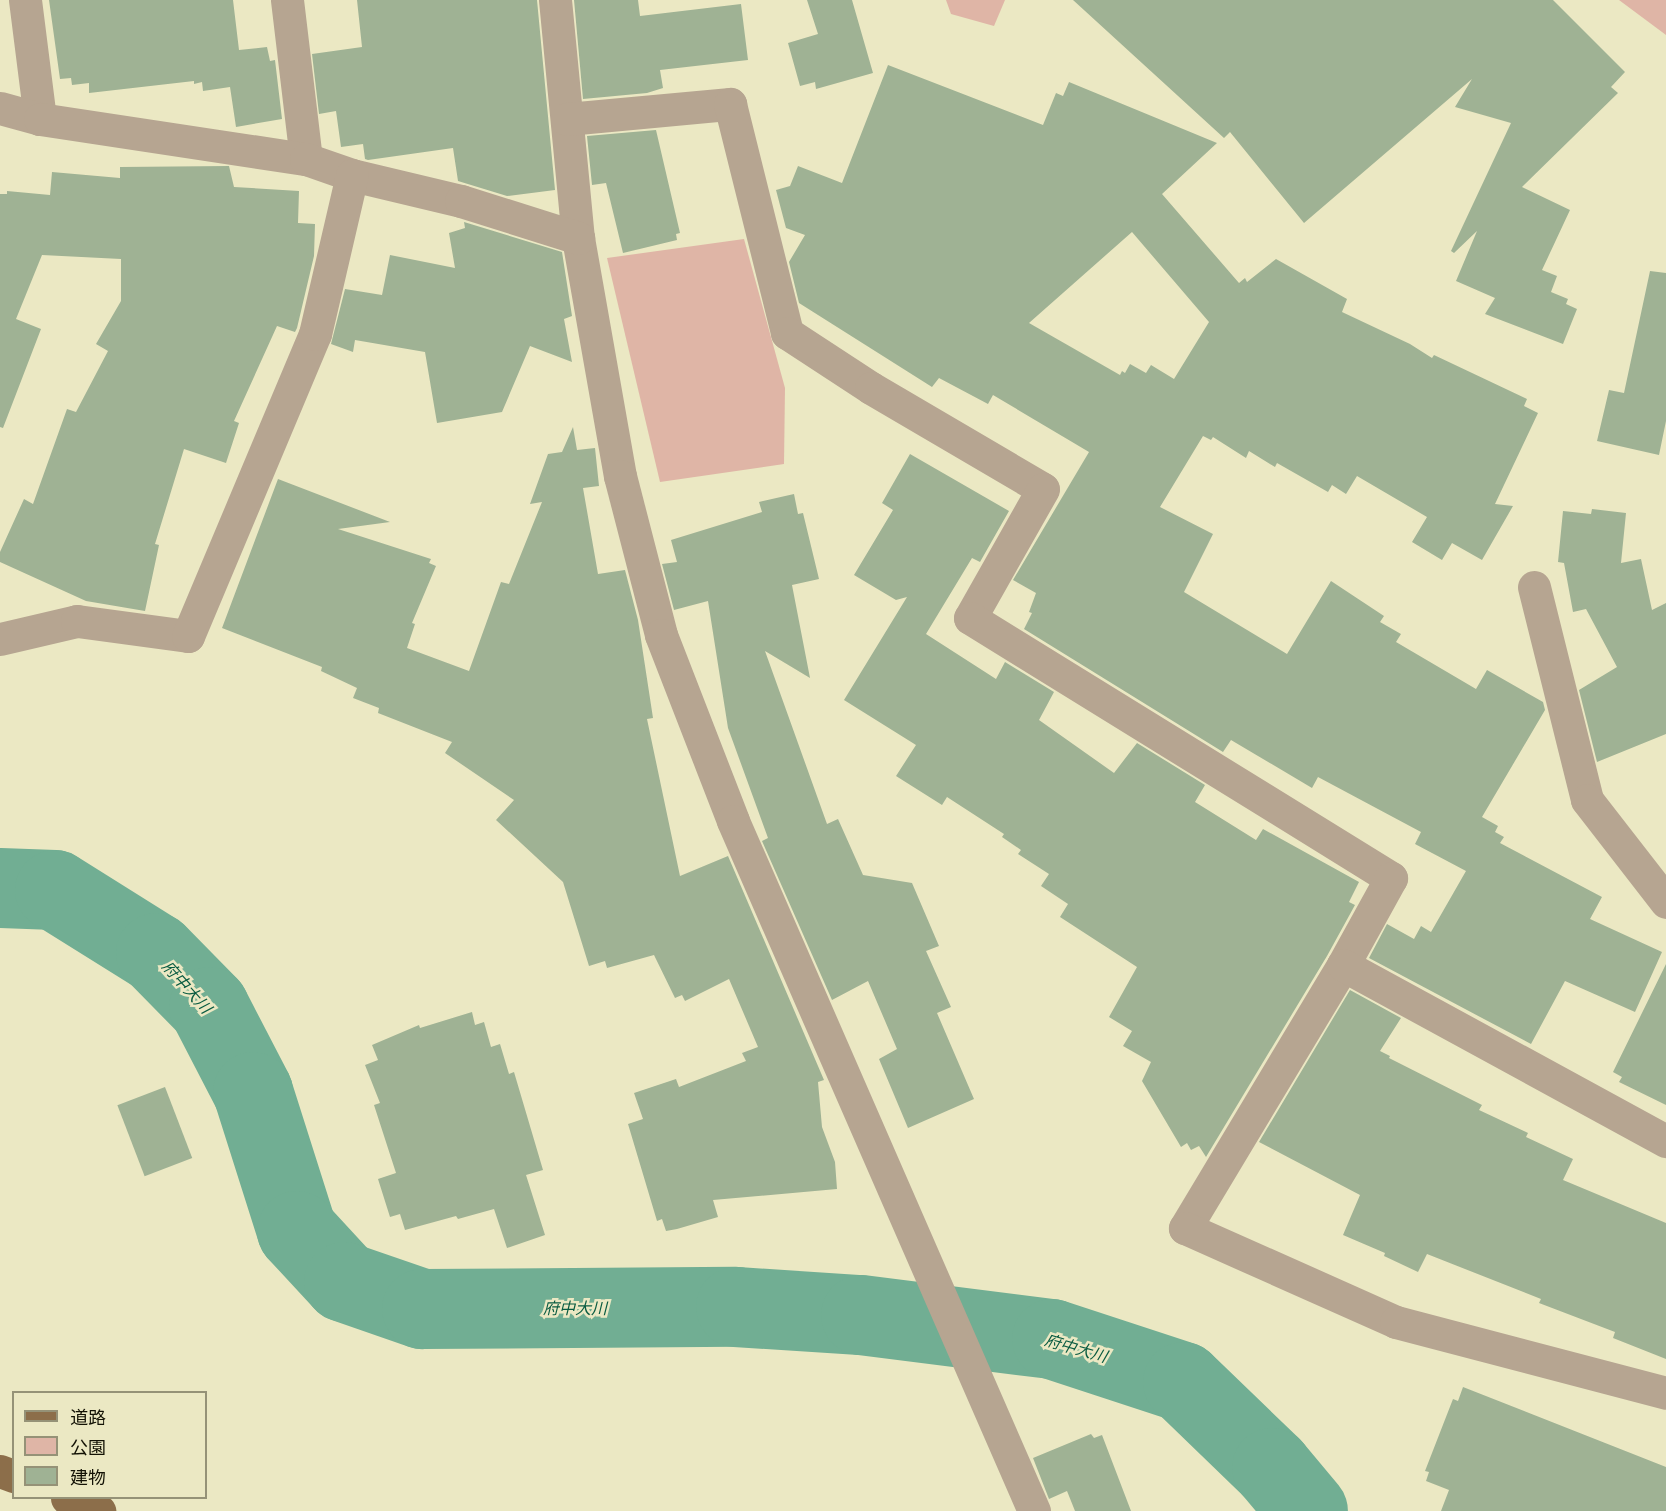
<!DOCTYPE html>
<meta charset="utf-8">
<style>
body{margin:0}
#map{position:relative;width:1666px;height:1511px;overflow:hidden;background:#ebe8c3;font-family:Merriweather,"Noto Sans JP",serif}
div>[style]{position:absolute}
.green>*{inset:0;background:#dfb5a6}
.river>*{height:80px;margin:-40px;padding:0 40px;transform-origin:40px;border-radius:40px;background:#71ae93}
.building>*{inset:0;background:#9fb294;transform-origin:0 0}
.minor>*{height:33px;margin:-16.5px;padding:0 16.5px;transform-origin:16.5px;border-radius:16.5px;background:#b6a591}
.primary>*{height:33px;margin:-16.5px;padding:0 16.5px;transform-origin:16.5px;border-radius:16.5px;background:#8c6e4a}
span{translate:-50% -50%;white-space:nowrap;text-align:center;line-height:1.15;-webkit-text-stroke:5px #ebe8c3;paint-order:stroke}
.water-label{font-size:16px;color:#095b41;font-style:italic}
.legend{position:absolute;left:12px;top:1391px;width:195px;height:108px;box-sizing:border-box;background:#ebe8c3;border:2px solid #959277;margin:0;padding:8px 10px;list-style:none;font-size:18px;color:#131205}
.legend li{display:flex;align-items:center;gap:12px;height:30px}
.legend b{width:30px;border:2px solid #959277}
</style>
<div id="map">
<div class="green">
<div style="clip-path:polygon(946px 0,1005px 0,994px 26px,951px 14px)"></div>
<div style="clip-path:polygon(1619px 0,1666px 0,1666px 35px)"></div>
<div style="clip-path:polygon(744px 239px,785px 388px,784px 464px,660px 482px,607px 258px)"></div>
</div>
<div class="river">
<div style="left:0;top:888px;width:55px;rotate:2.1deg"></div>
<div style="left:55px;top:890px;width:119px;rotate:32deg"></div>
<div style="left:156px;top:953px;width:76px;rotate:45.5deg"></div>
<div style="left:209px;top:1007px;width:96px;rotate:62.6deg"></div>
<div style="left:253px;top:1092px;width:146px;rotate:72.4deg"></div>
<div style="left:297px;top:1231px;width:69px;rotate:47.3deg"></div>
<div style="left:344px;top:1282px;width:83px;rotate:19.1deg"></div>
<div style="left:422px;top:1309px;width:314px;rotate:-0.4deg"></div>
<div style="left:736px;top:1307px;width:125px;rotate:3.7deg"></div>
<div style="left:861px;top:1315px;width:193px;rotate:7.2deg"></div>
<div style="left:1052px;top:1339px;width:138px;rotate:18.2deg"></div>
<div style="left:1183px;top:1382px;width:124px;rotate:44deg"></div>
<div style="left:1272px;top:1468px;width:56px;rotate:50.1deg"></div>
</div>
<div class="building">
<div style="clip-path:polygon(49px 0,233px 0,239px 50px,267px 47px,270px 61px,275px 60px,282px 119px,236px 127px,230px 87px,203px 91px,202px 82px,194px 84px,194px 81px,89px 93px,89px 83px,72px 85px,71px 78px,60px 79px)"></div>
<div style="clip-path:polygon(357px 0,537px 0,555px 190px,507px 196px,458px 181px,453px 148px,368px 160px,365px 159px,363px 144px,341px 147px,336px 111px,319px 114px,312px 54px,362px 47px)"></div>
<div style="clip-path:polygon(574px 0,638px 0,640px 16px,741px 4px,748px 60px,660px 70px,663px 88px,647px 93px,583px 99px)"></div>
<div style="clip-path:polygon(807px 0,852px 0,873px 73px,816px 89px,815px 82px,800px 86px,788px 43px,818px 34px)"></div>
<div style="clip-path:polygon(1073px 0,1553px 0,1625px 72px,1611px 87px,1618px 93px,1522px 187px,1570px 210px,1542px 270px,1557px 276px,1551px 292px,1568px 299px,1566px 304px,1577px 309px,1563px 344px,1485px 314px,1495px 298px,1456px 281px,1477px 231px,1454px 253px,1451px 251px,1511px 123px,1455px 107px,1472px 79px,1304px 223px,1230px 132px,1224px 138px)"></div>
<div style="clip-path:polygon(evenodd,888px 65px,1043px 125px,1056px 93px,1063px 96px,1069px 82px,1217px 143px,1162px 194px,1239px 283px,1245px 278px,1247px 282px,1276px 259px,1347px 299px,1342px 312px,1410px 344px,1432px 358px,1434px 355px,1527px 399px,1524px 406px,1538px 413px,1495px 504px,1513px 506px,1482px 560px,1452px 543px,1442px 560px,1412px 542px,1427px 517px,1357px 476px,1346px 494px,1332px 485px,1328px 492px,1277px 463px,1275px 467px,1249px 451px,1246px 458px,1213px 437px,1211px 440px,1203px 436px,1160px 507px,1213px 534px,1184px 592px,1287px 654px,1331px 581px,1384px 616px,1380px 622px,1401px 634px,1396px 642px,1476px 689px,1487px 670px,1543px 702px,1545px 710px,1482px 817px,1498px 826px,1495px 832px,1504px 837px,1500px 843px,1602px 897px,1590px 919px,1662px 952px,1635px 1012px,1565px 981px,1531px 1044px,1369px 958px,1387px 924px,1414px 939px,1421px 926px,1431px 932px,1466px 871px,1415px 844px,1421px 832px,1318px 777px,1312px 788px,1231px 740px,1223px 752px,1024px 629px,1032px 613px,1029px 612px,1036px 593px,1013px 580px,1089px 452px,993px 395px,988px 404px,939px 378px,932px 387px,799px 303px,789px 262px,805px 235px,786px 228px,776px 190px,790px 186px,798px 166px,842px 183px,888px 65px,1132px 232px,1209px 322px,1174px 379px,1151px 365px,1146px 373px,1130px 364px,1125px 373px,1122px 371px,1120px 375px,1029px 323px,1132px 232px)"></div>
<div style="clip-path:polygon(656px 130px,680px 233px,676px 234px,677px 240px,623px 253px,606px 183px,592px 185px,587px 136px)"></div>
<div style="clip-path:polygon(229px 166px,234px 187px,299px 191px,298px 223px,315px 224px,314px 256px,297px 328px,295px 332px,277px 326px,234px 421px,239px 423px,226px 463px,184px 449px,155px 544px,159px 545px,145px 611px,86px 601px,0 562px,0 552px,24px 499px,33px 504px,67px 409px,76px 412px,108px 351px,96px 344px,121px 301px,121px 259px,42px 255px,16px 319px,41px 329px,3px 428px,0 427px,0 194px,7px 194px,7px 191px,50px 195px,52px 172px,120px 178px,120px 167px)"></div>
<div style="clip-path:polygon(464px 222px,562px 252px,572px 316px,564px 319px,572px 362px,530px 346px,502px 412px,437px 423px,425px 352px,355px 340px,353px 352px,331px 344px,345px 289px,382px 295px,390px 255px,455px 268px,449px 233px,465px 228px)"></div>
<div style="clip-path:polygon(1650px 271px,1666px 273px,1666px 421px,1659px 455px,1597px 441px,1609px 390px,1624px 393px)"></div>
<div style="clip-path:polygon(573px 427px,577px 450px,595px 448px,599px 486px,583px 488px,598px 574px,625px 570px,638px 620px,653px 718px,647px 719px,680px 876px,728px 856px,824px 1080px,818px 1082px,822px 1127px,835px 1162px,837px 1189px,713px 1200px,718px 1217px,677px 1229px,666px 1231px,662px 1219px,657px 1221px,628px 1124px,643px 1119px,634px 1093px,676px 1079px,679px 1087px,746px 1061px,742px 1053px,758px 1047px,729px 979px,685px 1001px,682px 995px,675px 998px,654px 955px,607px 968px,605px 961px,589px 966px,563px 882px,496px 820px,514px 800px,445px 753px,452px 742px,378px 713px,379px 708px,353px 698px,357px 688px,321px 671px,322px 667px,222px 628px,278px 479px,390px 522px,338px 529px,431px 559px,429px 563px,436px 566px,412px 623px,415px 624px,407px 648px,469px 671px,501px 582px,509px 584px,542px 502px,530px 504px,548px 454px,562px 452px)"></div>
<div style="clip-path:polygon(910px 454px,1009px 511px,980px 562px,972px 558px,926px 634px,996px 679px,1005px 662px,1054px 692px,1039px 720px,1114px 773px,1137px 743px,1205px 785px,1195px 802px,1256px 840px,1263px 829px,1359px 882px,1349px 902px,1355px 905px,1327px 956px,1206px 1157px,1199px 1146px,1191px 1150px,1187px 1143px,1181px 1147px,1142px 1081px,1151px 1062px,1123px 1046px,1132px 1031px,1109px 1017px,1137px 967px,1060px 917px,1068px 904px,1041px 886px,1049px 874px,1018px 854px,1021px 850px,1002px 837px,1004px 834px,947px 797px,942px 805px,896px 776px,916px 745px,844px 700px,907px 597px,896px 600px,854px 575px,893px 510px,882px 503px)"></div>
<div style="clip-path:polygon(794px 494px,798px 514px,803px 513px,819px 579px,792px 585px,810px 678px,765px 651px,827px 824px,838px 819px,863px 875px,912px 883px,939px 946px,926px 951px,951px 1007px,937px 1013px,974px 1099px,908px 1128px,879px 1059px,897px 1049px,868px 981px,832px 1000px,762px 841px,768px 838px,728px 728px,708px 601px,674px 610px,662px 564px,677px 562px,671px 540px,762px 512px,759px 502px)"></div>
<div style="clip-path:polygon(1592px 509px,1626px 513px,1621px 563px,1641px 559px,1652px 610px,1666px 603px,1666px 734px,1597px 762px,1579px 690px,1617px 667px,1586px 609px,1573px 612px,1564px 563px,1558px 562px,1563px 511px,1591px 514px)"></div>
<div style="clip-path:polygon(1666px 964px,1666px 1105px,1619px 1082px,1622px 1077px,1613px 1072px)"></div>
<div style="clip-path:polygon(1350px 990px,1401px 1018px,1380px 1051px,1390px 1056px,1389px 1058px,1482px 1105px,1479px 1110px,1528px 1133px,1526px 1137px,1573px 1159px,1563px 1180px,1666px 1223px,1666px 1359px,1613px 1338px,1615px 1332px,1539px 1303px,1541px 1299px,1427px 1254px,1418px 1272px,1384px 1256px,1385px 1253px,1343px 1235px,1360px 1195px,1259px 1142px)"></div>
<div style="clip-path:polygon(472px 1012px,475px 1025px,484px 1022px,491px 1047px,500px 1044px,509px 1074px,514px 1072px,543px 1170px,526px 1175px,545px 1235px,507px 1248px,494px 1209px,458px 1219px,456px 1216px,405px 1230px,400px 1214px,390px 1217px,378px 1179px,396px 1173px,374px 1105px,380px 1103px,365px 1065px,378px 1060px,372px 1045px,419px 1025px,420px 1028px)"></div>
<div style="left:165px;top:1087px;width:76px;height:51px;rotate:69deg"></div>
<div style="clip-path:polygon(1463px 1387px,1666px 1467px,1666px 1511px,1441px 1511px,1449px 1490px,1426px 1481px,1429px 1472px,1425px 1471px,1453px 1399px,1458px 1401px)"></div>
<div style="clip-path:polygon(1091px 1434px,1094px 1438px,1102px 1435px,1131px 1511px,1075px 1511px,1067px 1491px,1049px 1499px,1033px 1458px)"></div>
</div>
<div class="minor">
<div style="left:25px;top:0;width:120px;rotate:82.8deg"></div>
<div style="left:287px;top:0;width:160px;rotate:83.2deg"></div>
<div style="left:555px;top:0;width:239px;rotate:84.5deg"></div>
<div style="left:578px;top:238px;width:242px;rotate:80deg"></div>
<div style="left:620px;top:476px;width:164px;rotate:75.5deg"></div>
<div style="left:661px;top:635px;width:199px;rotate:68.8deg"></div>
<div style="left:733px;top:821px;width:753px;rotate:66.43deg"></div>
<div style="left:0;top:108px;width:41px;rotate:15.4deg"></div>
<div style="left:40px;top:119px;width:269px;rotate:8.6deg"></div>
<div style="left:306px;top:159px;width:49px;rotate:19.2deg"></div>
<div style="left:352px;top:175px;width:112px;rotate:13.4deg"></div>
<div style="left:461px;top:201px;width:123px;rotate:17.5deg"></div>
<div style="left:567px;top:119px;width:164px;rotate:-5.3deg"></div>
<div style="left:730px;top:104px;width:236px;rotate:76deg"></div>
<div style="left:787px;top:333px;width:100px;rotate:33.2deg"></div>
<div style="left:871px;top:388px;width:199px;rotate:30.4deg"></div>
<div style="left:1043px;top:489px;width:148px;rotate:119.5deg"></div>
<div style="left:970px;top:618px;width:495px;rotate:31.7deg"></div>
<div style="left:1391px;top:878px;width:99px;rotate:118.9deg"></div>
<div style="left:1343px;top:965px;width:307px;rotate:121deg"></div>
<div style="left:1185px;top:1228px;width:231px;rotate:24deg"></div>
<div style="left:1396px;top:1322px;width:279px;rotate:14.7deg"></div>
<div style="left:1534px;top:587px;width:219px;rotate:76deg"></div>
<div style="left:1587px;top:800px;width:129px;rotate:52.2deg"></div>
<div style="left:0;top:639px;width:79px;rotate:-13.2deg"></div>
<div style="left:77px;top:621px;width:112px;rotate:7.7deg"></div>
<div style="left:188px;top:636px;width:328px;rotate:-67.2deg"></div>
<div style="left:315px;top:334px;width:163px;rotate:-76.9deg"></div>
<div style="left:1343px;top:965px;width:368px;rotate:28.6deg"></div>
</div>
<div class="primary">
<div style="left:0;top:1471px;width:15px;rotate:20deg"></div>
<div style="left:67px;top:1498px;width:35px;rotate:22deg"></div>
</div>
<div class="water-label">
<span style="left:187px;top:987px;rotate:48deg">府中大川</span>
<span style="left:575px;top:1308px">府中大川</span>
<span style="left:1076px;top:1348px;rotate:16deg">府中大川</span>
</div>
<ul class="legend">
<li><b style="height:8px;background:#8c6e4a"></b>道路</li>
<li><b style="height:16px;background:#dfb5a6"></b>公園</li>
<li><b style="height:16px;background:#9fb294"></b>建物</li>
</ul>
</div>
